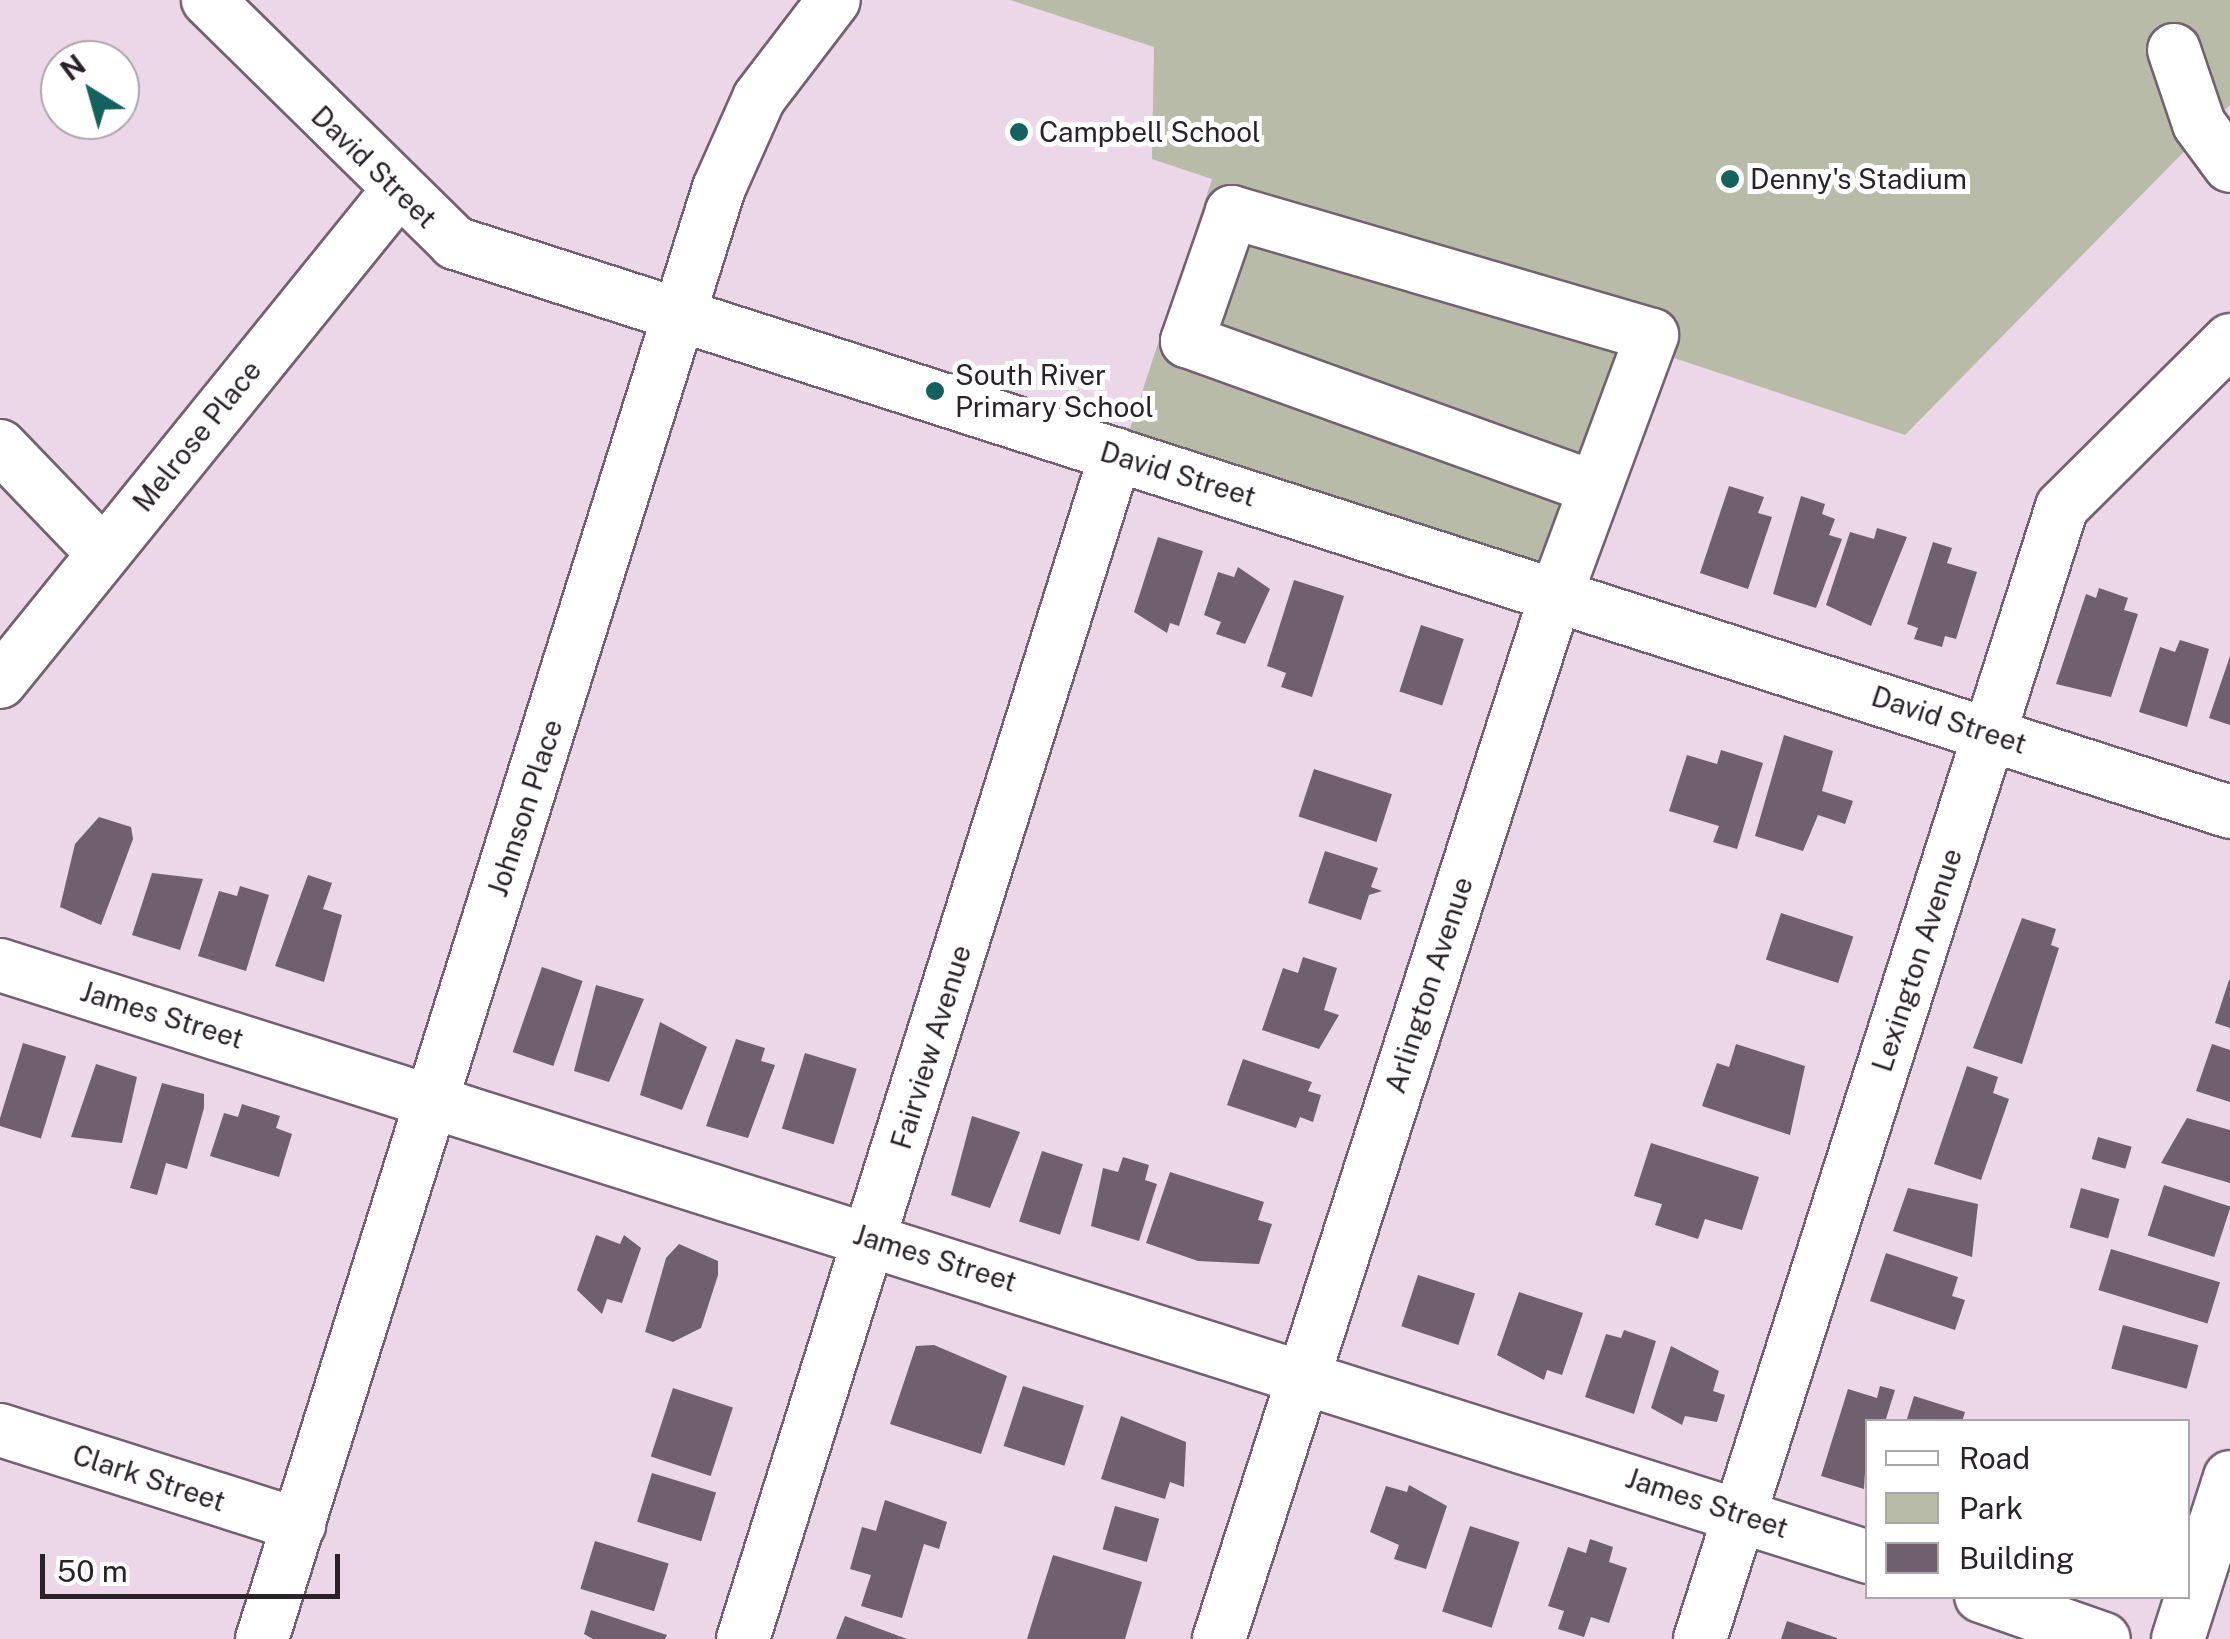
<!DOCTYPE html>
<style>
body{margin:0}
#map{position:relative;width:2230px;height:1639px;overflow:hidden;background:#ebd7e8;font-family:"Public Sans",sans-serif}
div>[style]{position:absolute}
.green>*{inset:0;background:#b7bba8}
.building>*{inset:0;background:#705f6e;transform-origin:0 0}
.roads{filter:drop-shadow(2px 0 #726170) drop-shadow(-2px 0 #726170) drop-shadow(0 2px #726170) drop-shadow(0 -2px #726170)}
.minor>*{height:52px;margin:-26px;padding:0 26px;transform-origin:26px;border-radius:26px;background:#fff}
.dots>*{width:28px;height:28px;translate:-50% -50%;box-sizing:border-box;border:5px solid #fff;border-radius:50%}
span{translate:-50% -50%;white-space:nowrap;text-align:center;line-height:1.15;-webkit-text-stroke:10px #fff;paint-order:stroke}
.poi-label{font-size:28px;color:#2a2229}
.left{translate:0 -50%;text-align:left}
.street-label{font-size:28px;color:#2a2229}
.legend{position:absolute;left:1865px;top:1419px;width:325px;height:180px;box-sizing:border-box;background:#fff;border:2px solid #aaa7a9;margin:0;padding:12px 18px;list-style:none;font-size:30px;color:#2a2229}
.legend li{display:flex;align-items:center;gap:20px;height:50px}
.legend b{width:50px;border:2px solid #aaa7a9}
.north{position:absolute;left:40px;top:40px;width:100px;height:100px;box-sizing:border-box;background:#fff;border:2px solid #aaa7a9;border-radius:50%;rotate:323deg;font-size:28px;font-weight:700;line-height:40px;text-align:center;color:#2a2229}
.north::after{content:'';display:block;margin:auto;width:35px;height:45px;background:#13625f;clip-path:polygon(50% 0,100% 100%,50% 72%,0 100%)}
.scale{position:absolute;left:40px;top:1554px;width:300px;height:45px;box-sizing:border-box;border:5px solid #2a2229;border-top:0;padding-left:12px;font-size:30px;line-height:35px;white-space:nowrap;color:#2a2229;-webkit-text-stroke:8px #fff;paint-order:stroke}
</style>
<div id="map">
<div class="green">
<div style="clip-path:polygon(1010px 0,2230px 0,2230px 105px,1905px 435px,1668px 356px,1586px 579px,1127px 438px,1212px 179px,1152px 159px,1154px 47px)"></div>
</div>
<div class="building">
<div style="clip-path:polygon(1729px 486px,1764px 497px,1758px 513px,1772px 517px,1748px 589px,1700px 573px)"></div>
<div style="clip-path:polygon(1801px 496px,1825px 504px,1822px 514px,1835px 519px,1829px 535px,1842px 539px,1816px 608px,1773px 594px)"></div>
<div style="clip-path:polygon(1877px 528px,1907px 537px,1871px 626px,1826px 605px,1850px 532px,1874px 539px)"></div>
<div style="clip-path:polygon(1158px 537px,1203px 551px,1179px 626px,1170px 623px,1167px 633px,1134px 612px)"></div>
<div style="clip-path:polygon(1933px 542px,1952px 548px,1947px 563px,1977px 572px,1956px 639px,1945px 636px,1942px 647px,1914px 639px,1918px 628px,1907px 624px)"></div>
<div style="clip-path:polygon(1238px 567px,1270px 589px,1245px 644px,1216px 634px,1221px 622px,1204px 615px,1218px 572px,1234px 577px)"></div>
<div style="clip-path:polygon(1294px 580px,1344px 596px,1312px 697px,1281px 687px,1286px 673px,1267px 666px)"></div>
<div style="clip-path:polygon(2099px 588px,2128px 598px,2124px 610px,2138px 614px,2111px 697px,2056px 684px,2086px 594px,2096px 598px)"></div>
<div style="left:1421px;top:625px;width:45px;height:70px;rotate:18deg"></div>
<div style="clip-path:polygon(2180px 640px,2209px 649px,2187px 727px,2139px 712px,2160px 647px,2175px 652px)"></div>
<div style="clip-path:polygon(2230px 656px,2230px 725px,2209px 718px)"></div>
<div style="clip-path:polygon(1784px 735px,1833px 751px,1822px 791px,1853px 801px,1845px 824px,1818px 815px,1803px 851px,1755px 836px)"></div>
<div style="clip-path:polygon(1721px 750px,1763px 763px,1737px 849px,1713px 842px,1719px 826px,1669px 811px,1687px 755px,1717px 764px)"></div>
<div style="left:1314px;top:769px;width:82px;height:50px;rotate:18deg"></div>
<div style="clip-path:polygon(99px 817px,131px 827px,133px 839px,101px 925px,60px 907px,75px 844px)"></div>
<div style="clip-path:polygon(1325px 851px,1378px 868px,1371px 887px,1382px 891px,1369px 895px,1361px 920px,1308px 903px)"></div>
<div style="clip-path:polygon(152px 873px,203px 879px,180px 950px,132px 935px)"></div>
<div style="clip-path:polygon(308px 875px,332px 883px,323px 909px,342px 915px,324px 982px,275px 966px)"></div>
<div style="clip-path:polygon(240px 886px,269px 895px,246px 971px,198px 956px,219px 891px,237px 896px)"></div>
<div style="left:1781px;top:913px;width:76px;height:49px;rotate:18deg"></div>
<div style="clip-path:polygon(2022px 918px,2056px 929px,2051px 945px,2059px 948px,2022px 1064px,1973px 1048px)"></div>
<div style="clip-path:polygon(1303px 957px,1337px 968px,1324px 1010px,1339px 1015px,1319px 1049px,1262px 1030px,1283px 968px,1298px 973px)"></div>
<div style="left:542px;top:967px;width:43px;height:90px;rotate:19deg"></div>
<div style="clip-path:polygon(2229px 980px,2230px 980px,2230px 1028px,2215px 1023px)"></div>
<div style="clip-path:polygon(596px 985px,644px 999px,609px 1082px,574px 1071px)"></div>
<div style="clip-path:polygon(660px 1022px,707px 1047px,682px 1110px,640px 1095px)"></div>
<div style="clip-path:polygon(736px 1039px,765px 1048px,761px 1061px,775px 1065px,748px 1138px,706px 1126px)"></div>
<div style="left:23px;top:1043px;width:45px;height:86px;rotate:17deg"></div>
<div style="clip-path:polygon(1736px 1044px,1805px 1066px,1790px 1135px,1702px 1106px,1717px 1063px,1729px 1067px)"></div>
<div style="clip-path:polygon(2212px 1044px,2230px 1050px,2230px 1102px,2196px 1091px)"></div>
<div style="left:805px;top:1053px;width:54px;height:79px;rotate:17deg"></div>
<div style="clip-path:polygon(1243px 1059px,1312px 1082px,1308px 1091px,1321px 1095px,1313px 1122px,1300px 1117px,1296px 1128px,1227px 1105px)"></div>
<div style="clip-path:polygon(96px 1064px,137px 1077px,122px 1143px,71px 1137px)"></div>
<div style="clip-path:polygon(1967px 1066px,1998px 1077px,1993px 1093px,2009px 1099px,1981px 1180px,1934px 1164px)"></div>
<div style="clip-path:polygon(162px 1083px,204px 1094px,204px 1108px,187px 1169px,166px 1163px,157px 1195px,130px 1188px)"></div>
<div style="clip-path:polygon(242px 1104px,280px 1116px,276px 1128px,292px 1134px,279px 1177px,210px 1156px,224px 1113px,238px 1117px)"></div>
<div style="clip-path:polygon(972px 1116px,1020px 1132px,990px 1208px,951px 1195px)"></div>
<div style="clip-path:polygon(2187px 1118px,2230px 1130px,2230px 1183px,2161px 1163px)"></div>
<div style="left:2098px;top:1137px;width:35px;height:23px;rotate:16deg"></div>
<div style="clip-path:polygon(1651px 1143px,1759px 1177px,1742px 1230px,1705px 1219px,1698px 1239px,1655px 1225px,1662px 1204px,1634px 1196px)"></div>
<div style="left:1042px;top:1151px;width:43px;height:74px;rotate:18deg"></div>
<div style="clip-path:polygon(1123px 1157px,1149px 1165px,1145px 1180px,1157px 1184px,1139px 1241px,1091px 1226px,1103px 1168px,1118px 1172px)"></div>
<div style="clip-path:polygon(1170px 1172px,1264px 1202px,1258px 1220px,1272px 1224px,1259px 1264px,1198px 1261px,1146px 1243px)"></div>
<div style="left:2164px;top:1185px;width:70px;height:53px;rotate:18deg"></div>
<div style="clip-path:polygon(1908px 1188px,1978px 1204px,1972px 1257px,1893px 1231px)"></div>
<div style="left:2081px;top:1188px;width:40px;height:41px;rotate:16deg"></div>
<div style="clip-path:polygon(596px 1235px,620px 1244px,624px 1235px,641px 1248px,622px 1303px,607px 1299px,602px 1314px,577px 1290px)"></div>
<div style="clip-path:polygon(679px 1244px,718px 1261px,718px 1275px,701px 1328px,673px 1342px,645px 1332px,666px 1258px)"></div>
<div style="left:2111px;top:1249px;width:114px;height:43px;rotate:17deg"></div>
<div style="clip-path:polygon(1886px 1253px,1958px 1277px,1952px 1296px,1965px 1300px,1955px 1330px,1870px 1301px)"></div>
<div style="left:1418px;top:1275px;width:60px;height:54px;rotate:18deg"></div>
<div style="clip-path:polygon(1519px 1292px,1583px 1313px,1562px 1375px,1547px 1370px,1544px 1380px,1497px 1355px)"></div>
<div style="left:2123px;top:1325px;width:78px;height:45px;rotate:15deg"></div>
<div style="clip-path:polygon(1624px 1330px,1656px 1341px,1634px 1414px,1585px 1397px,1606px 1334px,1621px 1338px)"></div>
<div style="clip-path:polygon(934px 1345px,1007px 1376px,981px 1454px,890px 1424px,916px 1346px)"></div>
<div style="clip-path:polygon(1671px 1346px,1719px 1371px,1713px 1391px,1725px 1395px,1717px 1422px,1685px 1416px,1682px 1425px,1651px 1408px)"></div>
<div style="left:1023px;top:1386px;width:64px;height:63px;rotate:18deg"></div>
<div style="clip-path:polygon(1880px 1386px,1895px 1390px,1885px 1422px,1868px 1422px,1864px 1489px,1821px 1476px,1848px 1389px,1877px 1398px)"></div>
<div style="left:673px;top:1388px;width:63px;height:72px;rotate:18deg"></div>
<div style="clip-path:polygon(1914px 1396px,1965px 1412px,1962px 1422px,1906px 1422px)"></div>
<div style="clip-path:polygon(1121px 1416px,1186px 1442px,1184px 1487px,1170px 1482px,1165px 1499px,1101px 1479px)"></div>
<div style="left:652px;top:1473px;width:67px;height:51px;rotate:17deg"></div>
<div style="clip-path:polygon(1409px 1485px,1447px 1506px,1426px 1569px,1394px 1559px,1399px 1545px,1370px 1532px,1386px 1486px,1407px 1492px)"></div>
<div style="clip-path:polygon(885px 1500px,947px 1522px,939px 1549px,924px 1544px,902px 1618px,861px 1606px,871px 1575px,850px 1569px,862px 1527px,876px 1531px)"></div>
<div style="left:1115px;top:1506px;width:46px;height:45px;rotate:16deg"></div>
<div style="left:1470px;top:1526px;width:52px;height:90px;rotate:18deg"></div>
<div style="clip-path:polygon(1590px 1539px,1613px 1547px,1609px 1562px,1627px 1568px,1609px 1623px,1591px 1617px,1584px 1637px,1558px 1629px,1564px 1611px,1548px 1606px,1568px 1547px,1586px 1553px)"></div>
<div style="left:595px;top:1541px;width:77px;height:50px;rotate:17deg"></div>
<div style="clip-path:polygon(1053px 1555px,1142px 1582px,1125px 1639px,1027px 1639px)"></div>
<div style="clip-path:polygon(591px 1610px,667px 1635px,665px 1639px,593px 1639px,584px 1634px)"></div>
<div style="clip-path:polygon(845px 1616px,907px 1639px,836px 1639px)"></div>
<div style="clip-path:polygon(1787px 1621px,1837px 1638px,1837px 1639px,1781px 1639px)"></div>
</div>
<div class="roads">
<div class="minor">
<div style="left:208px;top:0;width:346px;rotate:44.5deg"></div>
<div style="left:455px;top:243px;width:1864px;rotate:17.77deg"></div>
<div style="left:2174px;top:50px;width:78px;rotate:71.3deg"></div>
<div style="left:2199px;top:124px;width:52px;rotate:53.6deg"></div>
<div style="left:0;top:446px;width:147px;rotate:46.1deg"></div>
<div style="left:0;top:682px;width:629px;rotate:-51deg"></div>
<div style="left:0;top:965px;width:1960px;rotate:17.58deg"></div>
<div style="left:0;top:1430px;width:314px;rotate:17.6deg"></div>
<div style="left:1981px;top:1596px;width:130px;rotate:19.3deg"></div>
<div style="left:262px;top:1639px;width:1521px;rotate:-72.52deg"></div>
<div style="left:719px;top:188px;width:98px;rotate:-66deg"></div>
<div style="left:759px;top:98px;width:123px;rotate:-52.6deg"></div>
<div style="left:743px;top:1639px;width:1242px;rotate:-72.53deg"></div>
<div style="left:1219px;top:1639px;width:1100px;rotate:-72.11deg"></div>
<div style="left:1557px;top:592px;width:274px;rotate:-69.7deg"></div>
<div style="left:1652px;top:335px;width:438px;rotate:-163.7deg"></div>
<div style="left:1232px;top:212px;width:137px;rotate:109.2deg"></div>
<div style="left:1187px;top:341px;width:434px;rotate:19.8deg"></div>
<div style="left:1700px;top:1639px;width:1188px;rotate:-72.27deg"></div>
<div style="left:2062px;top:507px;width:237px;rotate:-44.8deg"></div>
<div style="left:2178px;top:1639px;width:170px;rotate:-72.2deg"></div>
</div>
</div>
<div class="dots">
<div style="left:1019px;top:132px;background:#13625f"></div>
<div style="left:1730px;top:179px;background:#13625f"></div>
<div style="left:935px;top:391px;background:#13625f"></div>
</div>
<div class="poi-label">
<span class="left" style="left:1039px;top:132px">Campbell School</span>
<span class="left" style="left:1750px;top:179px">Denny's Stadium</span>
<span class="left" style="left:955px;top:391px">South River<br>Primary School</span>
</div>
<div class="street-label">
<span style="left:374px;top:167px;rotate:44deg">David Street</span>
<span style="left:197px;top:436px;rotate:-51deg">Melrose Place</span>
<span style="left:1178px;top:474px;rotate:17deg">David Street</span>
<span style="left:1949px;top:720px;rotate:18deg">David Street</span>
<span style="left:525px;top:808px;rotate:-72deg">Johnson Place</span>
<span style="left:1917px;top:960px;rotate:-72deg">Lexington Avenue</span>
<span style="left:1429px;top:985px;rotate:-72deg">Arlington Avenue</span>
<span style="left:162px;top:1015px;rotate:17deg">James Street</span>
<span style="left:931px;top:1047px;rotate:-73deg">Fairview Avenue</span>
<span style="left:935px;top:1258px;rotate:17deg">James Street</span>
<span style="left:149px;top:1478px;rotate:18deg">Clark Street</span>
<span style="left:1707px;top:1503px;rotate:18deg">James Street</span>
</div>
<ul class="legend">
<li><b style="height:12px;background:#fff"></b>Road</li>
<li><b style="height:28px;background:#b7bba8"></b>Park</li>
<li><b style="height:28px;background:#705f6e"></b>Building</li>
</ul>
<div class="north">N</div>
<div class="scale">50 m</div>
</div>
